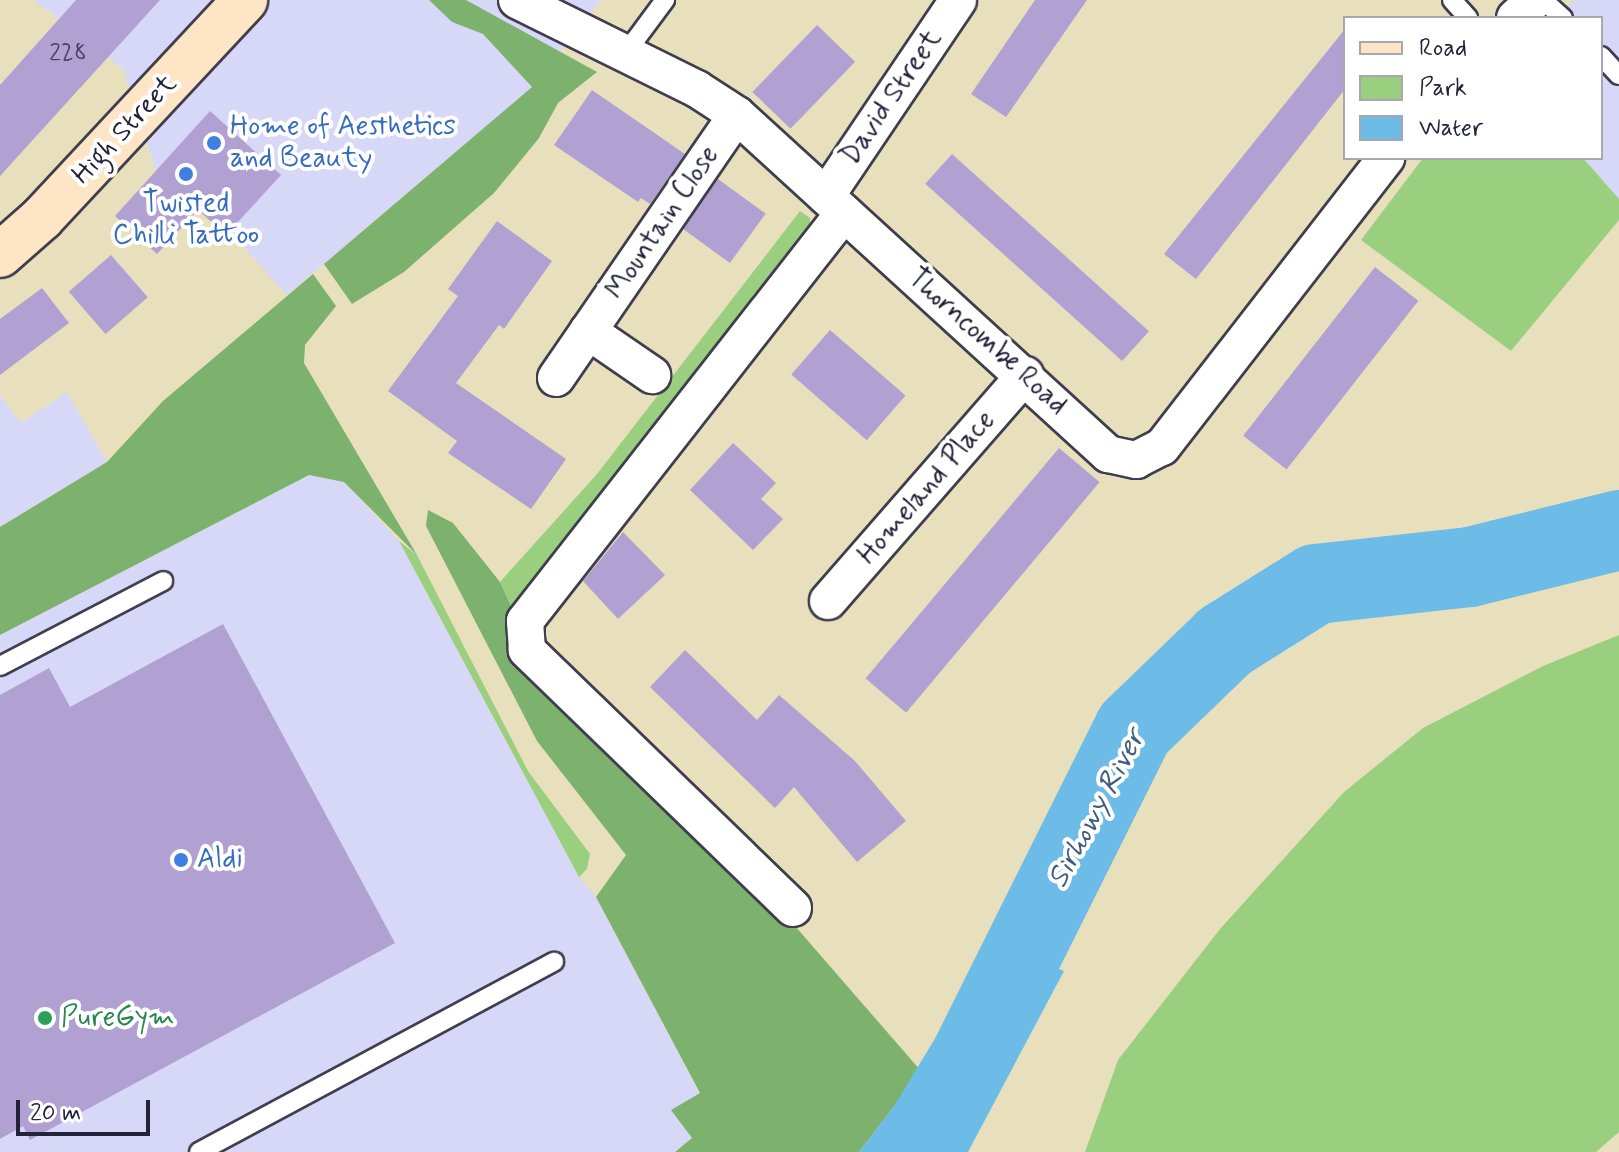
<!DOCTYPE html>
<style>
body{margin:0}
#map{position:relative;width:1619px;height:1152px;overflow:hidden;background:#e8e0bc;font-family:Mynerve,sans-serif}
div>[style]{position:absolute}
.built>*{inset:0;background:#d7d7f8}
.green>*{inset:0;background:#9bcf80}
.forest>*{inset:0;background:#7cb26e}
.water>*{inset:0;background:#6dbbe7}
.river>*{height:80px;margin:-40px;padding:0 40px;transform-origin:40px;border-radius:40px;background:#6dbbe7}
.building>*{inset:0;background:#b1a1d2;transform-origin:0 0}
.roads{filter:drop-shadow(2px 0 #403e4e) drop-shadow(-2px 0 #403e4e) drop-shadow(0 2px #403e4e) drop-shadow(0 -2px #403e4e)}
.service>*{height:18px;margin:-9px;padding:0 9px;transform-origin:9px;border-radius:9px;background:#fff}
.minor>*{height:36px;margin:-18px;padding:0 18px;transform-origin:18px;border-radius:18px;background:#fff}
.secondary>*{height:44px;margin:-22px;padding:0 22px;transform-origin:22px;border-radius:22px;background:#fde5c5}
.dots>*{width:22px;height:22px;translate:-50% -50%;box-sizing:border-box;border:4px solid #fff;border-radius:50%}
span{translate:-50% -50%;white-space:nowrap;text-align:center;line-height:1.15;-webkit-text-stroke:8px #fff;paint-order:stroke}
.number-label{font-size:24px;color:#464261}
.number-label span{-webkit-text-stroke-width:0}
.street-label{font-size:28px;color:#22223b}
.shop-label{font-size:28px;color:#366cbe}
.left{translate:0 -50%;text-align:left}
.leisure-label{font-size:28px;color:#27864d}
.water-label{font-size:30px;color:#405f80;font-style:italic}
.legend{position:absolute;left:1343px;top:16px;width:260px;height:144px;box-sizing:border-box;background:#fff;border:2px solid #a7a7b1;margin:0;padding:10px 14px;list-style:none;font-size:24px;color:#22223b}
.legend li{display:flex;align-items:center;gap:16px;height:40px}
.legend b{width:40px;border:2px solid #a7a7b1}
.scale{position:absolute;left:16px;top:1100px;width:134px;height:36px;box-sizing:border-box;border:4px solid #22223b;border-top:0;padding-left:10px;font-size:24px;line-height:28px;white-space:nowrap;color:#22223b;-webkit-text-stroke:6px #fff;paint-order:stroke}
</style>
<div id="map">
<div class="built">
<div style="clip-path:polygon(34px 0,601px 0,532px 87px,287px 295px,239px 242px,156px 171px,123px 69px)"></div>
<div style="clip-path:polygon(1574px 0,1619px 0,1619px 199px,1583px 158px,1601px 158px,1601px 18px,1555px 18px)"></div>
<div style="clip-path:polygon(67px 392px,107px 462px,0 527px,0 395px,21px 423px)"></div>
<div style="clip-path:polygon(309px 475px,344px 482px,399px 541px,579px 877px,596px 897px,700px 1094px,693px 1138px,674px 1152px,0 1152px,0 635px)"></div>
</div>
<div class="green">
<div style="clip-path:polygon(1423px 158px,1583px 158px,1619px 199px,1619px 220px,1511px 351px,1361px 240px)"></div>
<div style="clip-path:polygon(800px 211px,810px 218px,810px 233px,516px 617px,500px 582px,597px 474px)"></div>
<div style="clip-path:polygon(399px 541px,417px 555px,528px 771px,590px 854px,587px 869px,579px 877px)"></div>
<div style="clip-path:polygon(1619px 635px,1619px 1132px,1596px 1152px,1085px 1152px,1118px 1060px,1220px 929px,1344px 792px,1423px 728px,1543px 666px)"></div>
</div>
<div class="forest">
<div style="clip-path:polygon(429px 0,466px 0,597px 72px,558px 103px,539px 138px,494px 193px,404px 272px,352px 304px,324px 264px,532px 87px,483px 34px,452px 22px)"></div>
<div style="clip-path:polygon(313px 274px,336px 306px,305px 345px,304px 363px,417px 555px,344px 482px,309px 475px,0 635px,0 527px,107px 462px,163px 401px)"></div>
<div style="clip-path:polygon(428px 510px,453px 523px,500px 582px,516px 617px,521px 664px,795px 926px,921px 1071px,859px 1152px,675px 1152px,692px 1138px,671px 1110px,700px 1093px,596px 897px,626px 855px,537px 741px,426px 526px)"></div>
</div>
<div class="water">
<div style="clip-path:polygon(991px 942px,1064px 971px,968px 1152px,859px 1152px,921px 1071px)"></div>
</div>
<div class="river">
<div style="left:913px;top:1152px;width:110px;rotate:-58.8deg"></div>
<div style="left:970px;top:1058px;width:368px;rotate:-63.5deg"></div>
<div style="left:1134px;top:729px;width:127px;rotate:-44deg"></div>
<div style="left:1225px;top:641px;width:107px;rotate:-32.1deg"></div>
<div style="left:1316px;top:584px;width:155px;rotate:-6.3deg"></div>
<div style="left:1470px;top:567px;width:154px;rotate:-13.9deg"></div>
</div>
<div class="building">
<div style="clip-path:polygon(76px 0,160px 0,0 176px,0 85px)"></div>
<div style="clip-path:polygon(1035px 0,1087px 0,1006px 117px,971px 94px)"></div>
<div style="left:817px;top:25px;width:53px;height:93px;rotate:44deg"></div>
<div style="clip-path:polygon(1345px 29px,1345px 89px,1196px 279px,1164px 254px)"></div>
<div style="clip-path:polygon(592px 90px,685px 154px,650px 204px,641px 198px,638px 202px,554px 145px)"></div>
<div style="clip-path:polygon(210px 111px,281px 175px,226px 235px,198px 210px,157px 254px,115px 216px)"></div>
<div style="left:952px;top:154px;width:265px;height:40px;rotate:42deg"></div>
<div style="left:718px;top:179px;width:59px;height:61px;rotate:36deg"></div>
<div style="clip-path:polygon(497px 221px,552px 261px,504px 329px,499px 325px,456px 383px,566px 459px,531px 509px,448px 453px,457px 441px,388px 391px,458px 296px,448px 289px)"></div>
<div style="left:111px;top:255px;width:56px;height:56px;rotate:49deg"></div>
<div style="left:1375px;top:267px;width:55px;height:214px;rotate:38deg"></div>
<div style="clip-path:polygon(42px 288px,69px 323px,0 375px,0 319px)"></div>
<div style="left:830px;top:330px;width:100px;height:59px;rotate:41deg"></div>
<div style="clip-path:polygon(733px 443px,776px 483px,761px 499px,783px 519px,753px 550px,690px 490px)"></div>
<div style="left:1059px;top:448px;width:53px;height:301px;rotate:40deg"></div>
<div style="clip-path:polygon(623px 532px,665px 575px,618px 619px,583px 581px)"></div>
<div style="clip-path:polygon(223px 624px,395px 943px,30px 1140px,23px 1126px,0 1139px,0 695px,49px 668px,70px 707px)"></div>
<div style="clip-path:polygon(685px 650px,757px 720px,779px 695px,855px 761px,906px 821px,857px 862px,794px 787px,775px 808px,650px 687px)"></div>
</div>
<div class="roads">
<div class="service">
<div style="left:1452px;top:0;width:24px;rotate:48deg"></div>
<div style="left:1543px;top:0;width:27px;rotate:42deg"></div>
<div style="left:632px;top:56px;width:17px;rotate:-77deg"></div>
<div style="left:636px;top:39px;width:49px;rotate:-53.4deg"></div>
<div style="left:1601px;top:56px;width:26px;rotate:47deg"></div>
<div style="left:0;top:666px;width:184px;rotate:-27.5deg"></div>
<div style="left:199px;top:1152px;width:403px;rotate:-28.2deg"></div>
</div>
<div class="minor">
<div style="left:517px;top:0;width:201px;rotate:26.3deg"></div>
<div style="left:697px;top:89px;width:48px;rotate:33deg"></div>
<div style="left:737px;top:115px;width:503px;rotate:42.42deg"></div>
<div style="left:1108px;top:454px;width:29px;rotate:12deg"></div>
<div style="left:1136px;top:460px;width:29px;rotate:-27deg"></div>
<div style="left:1162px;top:447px;width:366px;rotate:-52.2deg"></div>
<div style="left:1515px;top:18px;width:27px;rotate:-42deg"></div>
<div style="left:826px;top:196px;width:236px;rotate:-56deg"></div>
<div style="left:588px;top:331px;width:78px;rotate:34.5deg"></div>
<div style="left:556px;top:378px;width:319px;rotate:-55.5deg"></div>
<div style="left:828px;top:601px;width:300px;rotate:-48.9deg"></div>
<div style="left:793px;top:908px;width:371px;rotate:-135.9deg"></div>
<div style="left:527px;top:650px;width:29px;rotate:-94deg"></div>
<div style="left:525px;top:621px;width:518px;rotate:-51.98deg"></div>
</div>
<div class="secondary">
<div style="left:0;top:255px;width:56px;rotate:-41.4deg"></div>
<div style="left:42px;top:218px;width:298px;rotate:-47deg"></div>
</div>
</div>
<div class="dots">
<div style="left:214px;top:143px;background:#3f7fe0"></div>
<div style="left:186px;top:174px;background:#3f7fe0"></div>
<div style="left:181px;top:860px;background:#3f7fe0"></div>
<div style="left:45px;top:1018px;background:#2e9e5b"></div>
</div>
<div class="number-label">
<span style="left:68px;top:54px">228</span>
</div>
<div class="street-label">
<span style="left:892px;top:98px;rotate:-56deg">David Street</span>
<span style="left:125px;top:130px;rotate:-47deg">High Street</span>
<span style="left:663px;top:223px;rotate:-56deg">Mountain Close</span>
<span style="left:987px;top:342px;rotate:42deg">Thorncombe Road</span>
<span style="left:927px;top:488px;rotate:-49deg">Homeland Place</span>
</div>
<div class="shop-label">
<span class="left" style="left:230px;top:143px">Home of Aesthetics<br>and Beauty</span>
<span style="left:186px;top:220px">Twisted<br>Chilli Tattoo</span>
<span class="left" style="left:197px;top:860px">Aldi</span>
</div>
<div class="leisure-label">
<span class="left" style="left:61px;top:1018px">PureGym</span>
</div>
<div class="water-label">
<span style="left:1097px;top:809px;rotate:-62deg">Sirhowy River</span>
</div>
<ul class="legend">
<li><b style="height:10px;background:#fde5c5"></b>Road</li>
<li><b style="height:22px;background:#9bcf80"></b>Park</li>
<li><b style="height:22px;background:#6dbbe7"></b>Water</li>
</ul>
<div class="scale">20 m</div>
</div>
